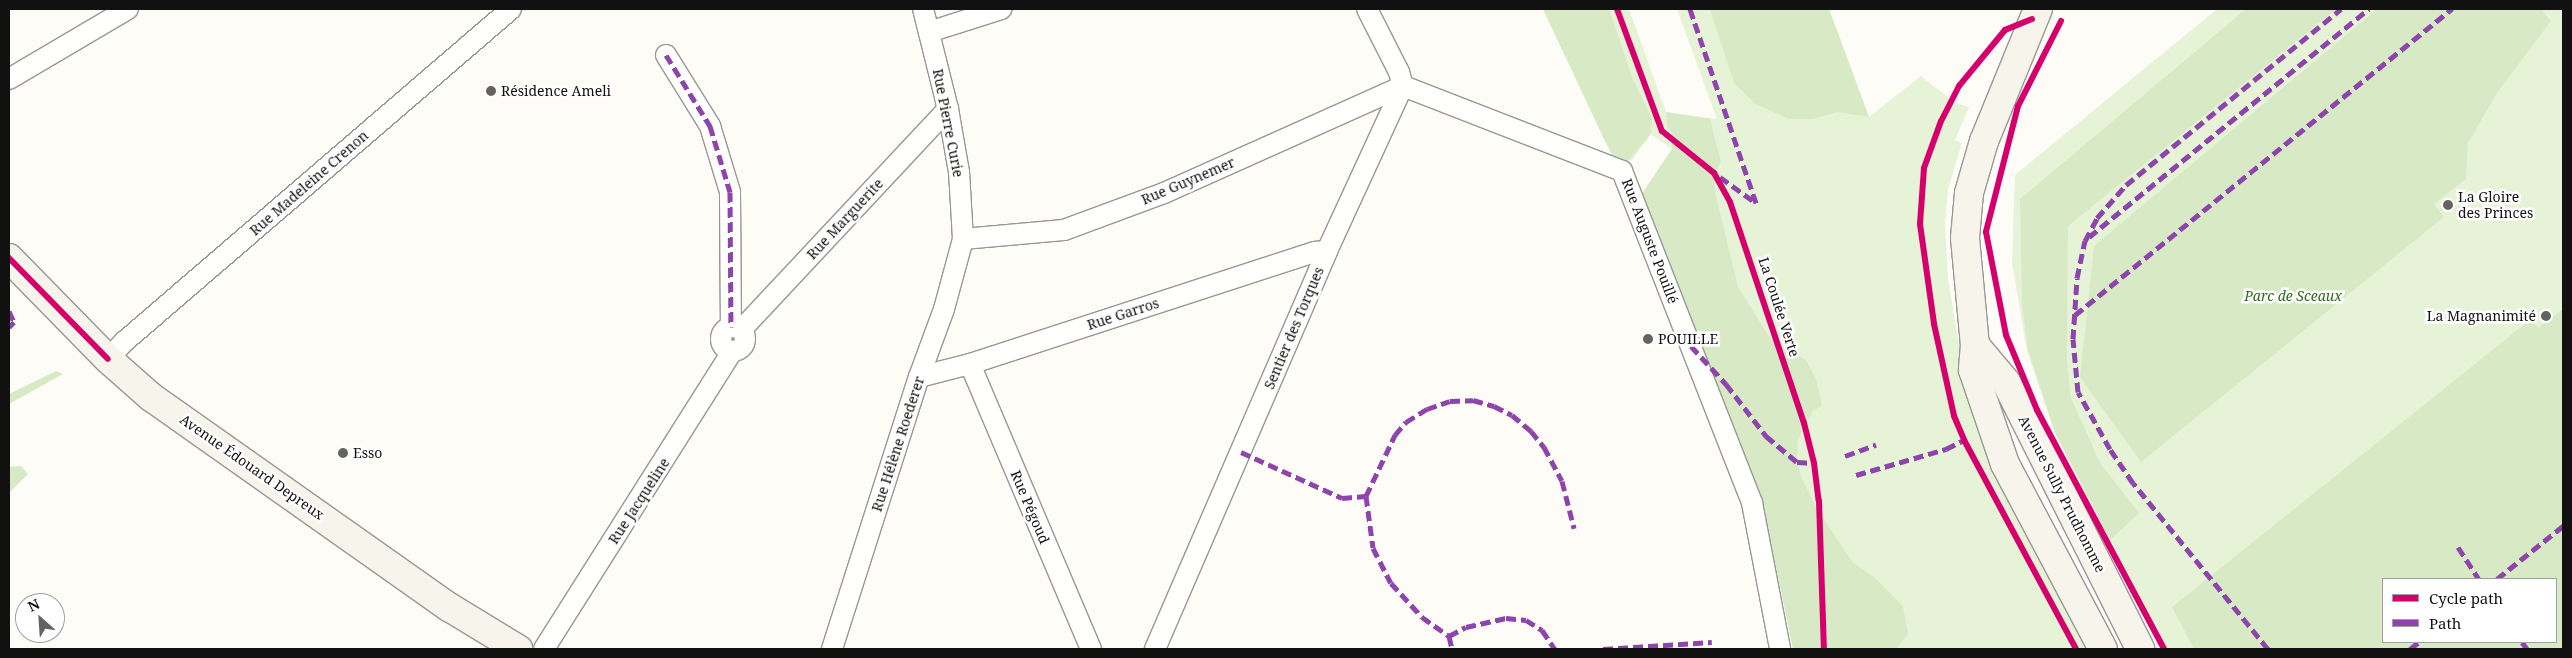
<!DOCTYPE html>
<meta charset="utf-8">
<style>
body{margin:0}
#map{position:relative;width:2572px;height:658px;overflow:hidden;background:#fdfcf7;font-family:"Noto Serif",serif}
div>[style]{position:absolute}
.green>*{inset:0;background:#e7f3d7}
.forest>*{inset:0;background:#d8eac5}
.roads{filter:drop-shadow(1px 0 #979795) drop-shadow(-1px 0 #979795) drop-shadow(0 1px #979795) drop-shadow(0 -1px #979795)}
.street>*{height:20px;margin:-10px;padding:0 10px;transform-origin:10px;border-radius:10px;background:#fffffe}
.street>.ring{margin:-10px;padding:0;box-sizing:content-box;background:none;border:20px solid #fffffe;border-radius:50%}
.secondary>*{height:28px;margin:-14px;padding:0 14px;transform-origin:14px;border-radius:14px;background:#f6f4eb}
.quiet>*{height:5px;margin-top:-2.5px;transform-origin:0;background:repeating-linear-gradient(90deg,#8e44ad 0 10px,transparent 0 15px)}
.cycleway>*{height:6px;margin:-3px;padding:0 3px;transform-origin:3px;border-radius:3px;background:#d6006c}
.dots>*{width:14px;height:14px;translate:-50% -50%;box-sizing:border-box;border:2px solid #fff;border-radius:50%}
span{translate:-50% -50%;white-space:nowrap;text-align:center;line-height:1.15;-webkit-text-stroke:5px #fff;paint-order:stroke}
.poi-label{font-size:14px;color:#111}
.left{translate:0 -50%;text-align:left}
.right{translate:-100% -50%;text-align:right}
.street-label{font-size:14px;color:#111}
.park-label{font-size:14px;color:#2f6b1f;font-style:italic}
.frame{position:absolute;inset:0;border:10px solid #111;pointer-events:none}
.legend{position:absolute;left:2382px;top:578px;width:175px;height:65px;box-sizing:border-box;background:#fff;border:1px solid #a0a0a0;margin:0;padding:6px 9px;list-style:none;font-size:15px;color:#111}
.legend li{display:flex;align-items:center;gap:10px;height:25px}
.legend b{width:25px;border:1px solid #a0a0a0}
.north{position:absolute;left:15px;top:593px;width:50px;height:50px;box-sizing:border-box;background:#fff;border:1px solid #a0a0a0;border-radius:50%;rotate:334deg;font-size:14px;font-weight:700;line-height:20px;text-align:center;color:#111}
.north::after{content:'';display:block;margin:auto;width:18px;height:22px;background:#646362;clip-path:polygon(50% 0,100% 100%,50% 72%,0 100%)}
</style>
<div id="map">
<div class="green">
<div style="clip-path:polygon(1543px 9px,1629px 9px,1666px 112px,1717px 119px,1677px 9px,1829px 9px,1869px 117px,1921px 76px,1955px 103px,1969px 107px,1955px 140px,1962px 143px,1948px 189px,1945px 223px,1948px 279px,1960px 351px,1964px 368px,2095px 649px,1793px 649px,1762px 498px,1650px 235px,1645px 199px,1641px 195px,1672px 149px,1651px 134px,1631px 161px,1605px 142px)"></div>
<div style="clip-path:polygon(evenodd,2217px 9px,2563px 9px,2563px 649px,2167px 649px,2055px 433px,2027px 351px,2012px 263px,2015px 175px,2217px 9px,2383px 579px,2556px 579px,2556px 642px,2383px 642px,2383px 579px)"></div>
</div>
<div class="forest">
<div style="clip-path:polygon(1543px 9px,1609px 9px,1632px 77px,1652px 118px,1651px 134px,1624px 166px,1618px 168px)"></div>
<div style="clip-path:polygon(1710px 9px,1829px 9px,1869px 117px,1837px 112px,1813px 119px,1788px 119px,1754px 103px,1734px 83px)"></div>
<div style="clip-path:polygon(2246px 9px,2336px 9px,2068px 226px,2067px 360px,2071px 398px,2100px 463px,2139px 513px,2110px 540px,2055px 433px,2028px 350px,2022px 304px,2020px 199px)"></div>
<div style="clip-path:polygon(2377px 9px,2541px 9px,2551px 21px,2497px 93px,2468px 143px,2466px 179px,2434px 204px,2444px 217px,2141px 462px,2080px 377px,2094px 246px)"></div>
<div style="clip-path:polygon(1666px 112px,1710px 119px,1721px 162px,1714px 173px,1715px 192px,1738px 287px,1772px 341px,1779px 349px,1793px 352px,1806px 360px,1816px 379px,1822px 406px,1813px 411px,1798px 439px,1797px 462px,1802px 479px,1819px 512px,1853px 563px,1874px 577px,1903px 606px,1908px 634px,1896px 649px,1793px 649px,1762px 498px,1650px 235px,1645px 199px,1641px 195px,1672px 149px,1672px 133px,1667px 127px)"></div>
<div style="clip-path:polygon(evenodd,2563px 309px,2563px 649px,2194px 649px,2172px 607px,2531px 319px,2538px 328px,2563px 309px,2556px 579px,2556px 642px,2383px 642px,2383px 579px,2556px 579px)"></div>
<div style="clip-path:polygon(56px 371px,63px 374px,9px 404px,9px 394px)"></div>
<div style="clip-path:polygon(21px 466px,28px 474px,9px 493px,9px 467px)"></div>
</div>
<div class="roads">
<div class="street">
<div style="left:929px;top:32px;width:76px;rotate:-17.7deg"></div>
<div style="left:666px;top:55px;width:84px;rotate:58.2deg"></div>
<div style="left:710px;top:126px;width:69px;rotate:73.1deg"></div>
<div style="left:730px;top:192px;width:135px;rotate:89.6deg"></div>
<div style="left:9px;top:79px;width:138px;rotate:-30.5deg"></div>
<div style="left:1403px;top:86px;width:235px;rotate:21.2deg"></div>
<div style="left:1622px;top:171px;width:357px;rotate:68.6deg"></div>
<div style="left:1752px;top:503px;width:149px;rotate:79.1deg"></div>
<div style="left:963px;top:239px;width:101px;rotate:-5.1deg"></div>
<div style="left:1064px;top:230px;width:107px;rotate:-20.3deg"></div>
<div style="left:1164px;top:193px;width:262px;rotate:-24.1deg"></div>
<div class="ring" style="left:721px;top:327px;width:4px;height:4px"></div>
<div style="left:741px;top:330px;width:303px;rotate:-46.9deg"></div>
<div style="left:108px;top:359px;width:25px;rotate:-47deg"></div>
<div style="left:125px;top:341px;width:509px;rotate:-40.7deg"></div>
<div style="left:970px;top:364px;width:310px;rotate:67deg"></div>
<div style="left:919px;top:377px;width:53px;rotate:-14.3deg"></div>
<div style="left:970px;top:364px;width:363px;rotate:-18deg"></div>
<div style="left:1315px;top:252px;width:12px;rotate:-5deg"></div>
<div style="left:544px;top:649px;width:352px;rotate:-57.7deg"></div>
<div style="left:832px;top:649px;width:286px;rotate:-72.3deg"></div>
<div style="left:919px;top:377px;width:72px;rotate:-69.8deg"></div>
<div style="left:944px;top:309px;width:73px;rotate:-74.8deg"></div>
<div style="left:963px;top:239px;width:67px;rotate:-93.4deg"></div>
<div style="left:959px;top:172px;width:64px;rotate:-99.9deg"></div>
<div style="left:948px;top:109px;width:103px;rotate:-104deg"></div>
<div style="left:1155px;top:649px;width:434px;rotate:-66.6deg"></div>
<div style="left:1327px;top:251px;width:182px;rotate:-65.3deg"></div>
<div style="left:1403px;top:86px;width:15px;rotate:-106deg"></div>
<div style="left:1399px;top:72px;width:71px;rotate:-116.9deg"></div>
</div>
<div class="secondary">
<div style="left:2038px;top:9px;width:143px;rotate:112.2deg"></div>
<div style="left:1984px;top:141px;width:54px;rotate:106.1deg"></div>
<div style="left:1969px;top:193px;width:45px;rotate:95.1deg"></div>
<div style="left:1965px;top:238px;width:107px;rotate:84.7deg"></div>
<div style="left:1975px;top:345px;width:25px;rotate:95deg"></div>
<div style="left:1973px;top:370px;width:99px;rotate:71.2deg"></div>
<div style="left:2005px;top:464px;width:209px;rotate:62.1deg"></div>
<div style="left:9px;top:258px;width:141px;rotate:45.6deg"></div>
<div style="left:108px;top:359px;width:57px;rotate:41.5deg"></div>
<div style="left:151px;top:397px;width:365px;rotate:35.2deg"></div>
<div style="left:449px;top:607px;width:81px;rotate:31.3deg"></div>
<div style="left:1975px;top:345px;width:48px;rotate:50deg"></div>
<div style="left:2006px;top:382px;width:299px;rotate:63.3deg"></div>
</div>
</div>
<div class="quiet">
<div style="left:1690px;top:9px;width:205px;rotate:71.2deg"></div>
<div style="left:666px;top:55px;width:84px;rotate:58.2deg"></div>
<div style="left:710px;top:126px;width:69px;rotate:73.1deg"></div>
<div style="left:730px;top:192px;width:135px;rotate:89.6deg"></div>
<div style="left:1720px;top:177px;width:44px;rotate:35.8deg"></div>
<div style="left:2089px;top:237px;width:361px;rotate:-39.2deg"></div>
<div style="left:9px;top:311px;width:12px;rotate:66deg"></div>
<div style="left:14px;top:322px;width:7px;rotate:135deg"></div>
<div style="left:2075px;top:315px;width:486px;rotate:-39.1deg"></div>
<div style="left:1691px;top:346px;width:52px;rotate:47.4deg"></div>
<div style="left:1726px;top:384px;width:66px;rotate:52.4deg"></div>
<div style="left:1766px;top:436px;width:40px;rotate:40deg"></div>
<div style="left:1797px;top:462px;width:17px;rotate:3deg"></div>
<div style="left:1241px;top:452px;width:111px;rotate:24.5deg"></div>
<div style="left:1342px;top:498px;width:24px;rotate:-5deg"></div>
<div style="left:1366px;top:496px;width:68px;rotate:-64.6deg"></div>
<div style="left:1395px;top:435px;width:17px;rotate:-50deg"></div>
<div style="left:1406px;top:422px;width:25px;rotate:-32deg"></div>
<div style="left:1427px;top:409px;width:24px;rotate:-19deg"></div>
<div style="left:1450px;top:401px;width:23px;rotate:-2deg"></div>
<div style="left:1473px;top:400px;width:22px;rotate:16deg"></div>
<div style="left:1494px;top:406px;width:20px;rotate:27deg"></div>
<div style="left:1512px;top:415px;width:25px;rotate:40deg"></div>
<div style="left:1531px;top:431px;width:21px;rotate:51deg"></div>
<div style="left:1544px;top:447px;width:38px;rotate:62deg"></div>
<div style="left:1562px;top:481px;width:49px;rotate:75.7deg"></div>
<div style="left:1845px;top:456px;width:33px;rotate:-20deg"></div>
<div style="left:1856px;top:475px;width:94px;rotate:-16.1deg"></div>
<div style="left:1946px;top:449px;width:20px;rotate:-27deg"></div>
<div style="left:1366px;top:496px;width:52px;rotate:82.3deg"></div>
<div style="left:1373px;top:548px;width:39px;rotate:63deg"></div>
<div style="left:1391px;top:583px;width:46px;rotate:47.6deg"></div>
<div style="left:1422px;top:617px;width:33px;rotate:35deg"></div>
<div style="left:1449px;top:636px;width:13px;rotate:77deg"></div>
<div style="left:2458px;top:547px;width:38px;rotate:57deg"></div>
<div style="left:2497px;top:579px;width:85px;rotate:-38.8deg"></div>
<div style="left:1449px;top:636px;width:19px;rotate:-28deg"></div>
<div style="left:1466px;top:627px;width:41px;rotate:-12.7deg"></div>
<div style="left:1506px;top:618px;width:20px;rotate:6deg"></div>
<div style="left:1526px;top:620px;width:19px;rotate:32deg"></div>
<div style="left:1542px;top:630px;width:23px;rotate:56deg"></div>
<div style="left:2522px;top:642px;width:9px;rotate:54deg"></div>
<div style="left:1603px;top:649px;width:109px;rotate:-3.7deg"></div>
<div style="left:2268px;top:649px;width:214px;rotate:-129.1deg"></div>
<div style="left:2133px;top:483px;width:41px;rotate:-124.1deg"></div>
<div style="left:2110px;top:449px;width:65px;rotate:-119.3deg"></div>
<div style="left:2078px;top:392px;width:53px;rotate:-95.4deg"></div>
<div style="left:2073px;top:339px;width:61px;rotate:-86.2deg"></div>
<div style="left:2077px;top:278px;width:38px;rotate:-78deg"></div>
<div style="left:2085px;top:241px;width:26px;rotate:-62deg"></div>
<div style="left:2097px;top:218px;width:44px;rotate:-48.7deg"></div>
<div style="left:2126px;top:185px;width:278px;rotate:-39.3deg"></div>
<div style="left:2410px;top:649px;width:11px;rotate:-38deg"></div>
</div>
<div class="cycleway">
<div style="left:1617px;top:9px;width:130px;rotate:69.8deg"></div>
<div style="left:1662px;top:131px;width:67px;rotate:38.9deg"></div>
<div style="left:1714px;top:173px;width:33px;rotate:61deg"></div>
<div style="left:1730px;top:202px;width:233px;rotate:71.5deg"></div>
<div style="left:1804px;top:423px;width:41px;rotate:76deg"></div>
<div style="left:1814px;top:463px;width:38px;rotate:83deg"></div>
<div style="left:1819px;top:501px;width:148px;rotate:88.1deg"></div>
<div style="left:2032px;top:19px;width:29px;rotate:158deg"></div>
<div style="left:2005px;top:30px;width:72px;rotate:129.4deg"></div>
<div style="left:1959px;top:86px;width:39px;rotate:117deg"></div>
<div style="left:1941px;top:121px;width:50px;rotate:109.9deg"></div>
<div style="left:1924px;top:168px;width:56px;rotate:94.1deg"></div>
<div style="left:1920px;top:224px;width:101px;rotate:82deg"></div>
<div style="left:1934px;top:324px;width:94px;rotate:77.7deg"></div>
<div style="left:1954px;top:416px;width:26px;rotate:67deg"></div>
<div style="left:1964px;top:440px;width:237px;rotate:61.8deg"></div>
<div style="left:2061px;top:21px;width:95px;rotate:116.8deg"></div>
<div style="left:2018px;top:106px;width:130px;rotate:104.3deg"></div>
<div style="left:1986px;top:232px;width:105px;rotate:79deg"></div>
<div style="left:2006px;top:335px;width:81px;rotate:67.5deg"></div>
<div style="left:2037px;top:410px;width:271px;rotate:62deg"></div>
<div style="left:9px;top:258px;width:141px;rotate:45.6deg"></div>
</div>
<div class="dots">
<div style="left:491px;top:91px;background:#646362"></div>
<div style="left:2448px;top:205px;background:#646362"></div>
<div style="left:2546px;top:316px;background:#646362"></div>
<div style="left:1648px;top:339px;background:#646362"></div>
<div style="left:343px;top:453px;background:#646362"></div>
</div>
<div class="poi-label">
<span class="left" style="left:501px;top:91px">Résidence Ameli</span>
<span class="left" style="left:2458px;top:205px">La Gloire<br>des Princes</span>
<span class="right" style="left:2536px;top:316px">La Magnanimité</span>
<span class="left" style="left:1658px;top:339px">POUILLE</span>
<span class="left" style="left:353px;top:453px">Esso</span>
</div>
<div class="street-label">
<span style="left:948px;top:123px;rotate:79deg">Rue Pierre Curie</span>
<span style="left:1188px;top:181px;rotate:-23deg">Rue Guynemer</span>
<span style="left:309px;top:183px;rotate:-41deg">Rue Madeleine Crenon</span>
<span style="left:845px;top:219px;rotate:-47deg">Rue Marguerite</span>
<span style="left:1650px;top:241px;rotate:69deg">Rue Auguste Pouillé</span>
<span style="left:1779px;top:307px;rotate:72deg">La Coulée Verte</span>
<span style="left:1123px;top:314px;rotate:-18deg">Rue Garros</span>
<span style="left:1294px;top:328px;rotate:-67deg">Sentier des Torques</span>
<span style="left:898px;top:444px;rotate:-72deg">Rue Hélène Roederer</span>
<span style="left:252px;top:467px;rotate:35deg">Avenue Édouard Depreux</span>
<span style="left:2062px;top:494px;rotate:63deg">Avenue Sully Prudhomme</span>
<span style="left:639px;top:501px;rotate:-57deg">Rue Jacqueline</span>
<span style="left:1030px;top:507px;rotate:67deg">Rue Pégoud</span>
</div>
<div class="park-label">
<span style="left:2293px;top:296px">Parc de Sceaux</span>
</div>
<div class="frame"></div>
<ul class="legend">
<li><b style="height:6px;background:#d6006c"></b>Cycle path</li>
<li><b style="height:6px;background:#8e44ad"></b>Path</li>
</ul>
<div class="north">N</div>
</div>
